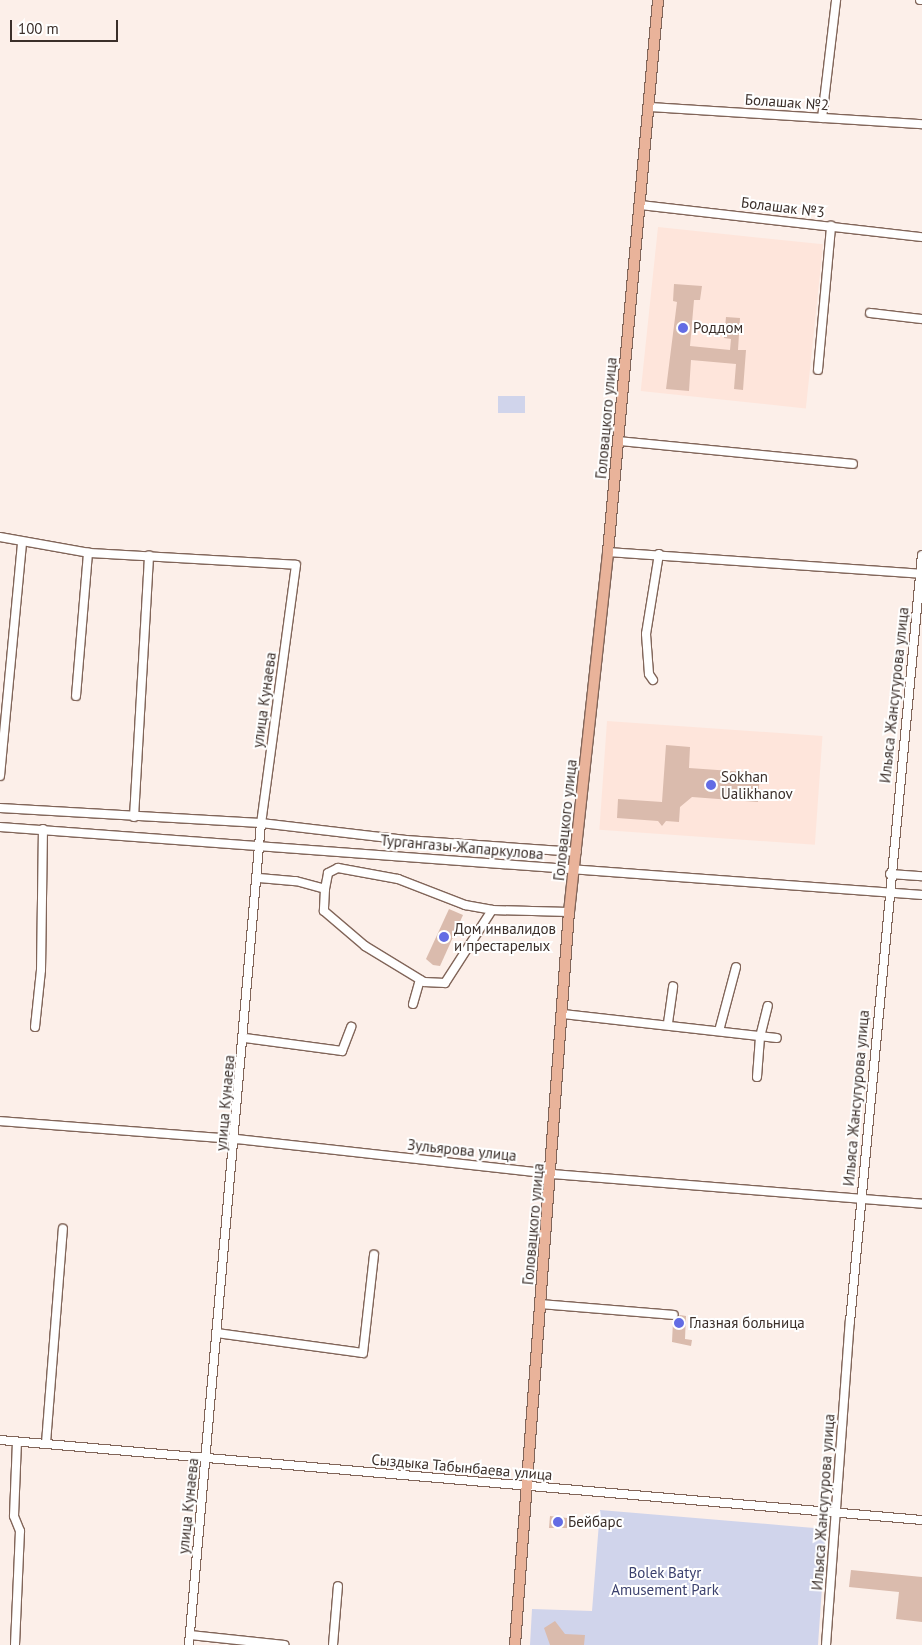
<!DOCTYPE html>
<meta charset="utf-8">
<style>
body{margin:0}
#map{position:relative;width:922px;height:1645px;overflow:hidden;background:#fcefe9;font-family:"PT Sans",sans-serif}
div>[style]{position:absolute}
.built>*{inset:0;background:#fee5db;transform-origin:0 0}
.green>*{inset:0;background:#d0d4eb;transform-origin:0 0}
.building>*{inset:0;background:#dabbad}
.roads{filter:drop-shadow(1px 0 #816559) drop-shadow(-1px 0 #816559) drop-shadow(0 1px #816559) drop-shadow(0 -1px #816559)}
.minor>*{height:8px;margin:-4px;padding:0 4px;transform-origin:4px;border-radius:4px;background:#fff}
.major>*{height:10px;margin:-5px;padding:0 5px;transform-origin:5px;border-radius:5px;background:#e9b39a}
.dots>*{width:14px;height:14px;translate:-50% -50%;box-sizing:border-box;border:2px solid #fff;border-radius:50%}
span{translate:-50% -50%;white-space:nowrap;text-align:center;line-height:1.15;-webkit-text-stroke:4px #fff;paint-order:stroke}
.street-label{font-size:15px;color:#3b2f2a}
.poi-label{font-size:15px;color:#3b2f2a}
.left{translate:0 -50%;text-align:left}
.park-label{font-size:15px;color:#3b416e}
.scale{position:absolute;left:10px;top:20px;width:108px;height:22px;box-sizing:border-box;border:2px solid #3b2f2a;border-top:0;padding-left:6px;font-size:15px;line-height:18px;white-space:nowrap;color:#3b2f2a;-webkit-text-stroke:4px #fff;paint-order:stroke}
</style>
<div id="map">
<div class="built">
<div style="left:658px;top:227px;width:166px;height:165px;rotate:6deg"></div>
<div style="left:607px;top:721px;width:216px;height:109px;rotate:4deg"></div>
</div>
<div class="green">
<div style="left:498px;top:396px;width:27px;height:17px"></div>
<div style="clip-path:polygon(600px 1510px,826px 1529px,818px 1645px,530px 1645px,532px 1609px,592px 1611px)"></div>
</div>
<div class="building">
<div style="clip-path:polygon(674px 284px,702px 286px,700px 300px,694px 300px,690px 346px,730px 350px,731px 339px,724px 338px,726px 317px,740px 318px,738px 350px,746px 350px,743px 390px,734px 389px,736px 364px,691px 360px,689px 391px,666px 389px,677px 302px,673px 301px)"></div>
<div style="clip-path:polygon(666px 745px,690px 747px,689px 768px,760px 773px,758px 802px,692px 797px,680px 807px,679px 822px,666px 821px,662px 826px,658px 821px,617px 818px,618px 799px,662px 802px)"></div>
<div style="clip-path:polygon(449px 909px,463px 915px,440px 966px,433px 965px,426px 959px)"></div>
<div style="clip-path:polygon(680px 1315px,686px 1316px,685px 1339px,692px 1340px,691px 1346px,672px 1342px,673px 1321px)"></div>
<div style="clip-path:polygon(550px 1516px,567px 1518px,567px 1528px,549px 1528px)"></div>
<div style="clip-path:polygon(851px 1570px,922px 1577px,922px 1622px,896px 1619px,899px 1592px,849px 1587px)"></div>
<div style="clip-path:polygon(555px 1621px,565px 1634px,585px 1635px,584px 1645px,550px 1645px,544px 1628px)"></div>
</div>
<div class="roads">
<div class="minor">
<div style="left:920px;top:0;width:2px"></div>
<div style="left:650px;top:107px;width:273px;rotate:3.6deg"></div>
<div style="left:822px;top:118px;width:119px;rotate:-83.2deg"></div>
<div style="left:640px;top:205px;width:284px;rotate:6.5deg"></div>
<div style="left:870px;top:313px;width:52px;rotate:6.6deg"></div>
<div style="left:818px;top:370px;width:145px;rotate:-84.8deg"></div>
<div style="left:619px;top:441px;width:235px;rotate:5.6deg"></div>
<div style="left:0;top:537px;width:91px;rotate:10.1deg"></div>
<div style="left:90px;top:553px;width:206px;rotate:3.3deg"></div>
<div style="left:296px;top:565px;width:260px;rotate:97.7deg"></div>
<div style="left:261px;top:823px;width:825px;rotate:95.01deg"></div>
<div style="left:608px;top:552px;width:313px;rotate:4deg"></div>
<div style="left:653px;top:680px;width:7px;rotate:-124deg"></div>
<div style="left:649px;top:674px;width:40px;rotate:-94.3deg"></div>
<div style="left:646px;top:634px;width:81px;rotate:-80.8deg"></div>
<div style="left:76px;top:696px;width:144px;rotate:-85.2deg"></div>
<div style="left:0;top:776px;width:235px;rotate:-84.6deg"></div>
<div style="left:0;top:808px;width:261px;rotate:3.3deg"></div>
<div style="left:261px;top:823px;width:146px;rotate:6.7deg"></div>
<div style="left:406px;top:840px;width:171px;rotate:4deg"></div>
<div style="left:134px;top:817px;width:262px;rotate:-86.7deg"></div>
<div style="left:0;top:827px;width:925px;rotate:4.22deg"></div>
<div style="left:890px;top:874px;width:32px;rotate:4deg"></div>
<div style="left:259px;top:878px;width:37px;rotate:5deg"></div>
<div style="left:296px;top:881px;width:30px;rotate:15deg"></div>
<div style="left:325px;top:889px;width:16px;rotate:-79deg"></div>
<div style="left:328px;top:873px;width:11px;rotate:-27deg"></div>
<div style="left:338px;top:868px;width:61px;rotate:10.4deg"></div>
<div style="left:398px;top:879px;width:72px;rotate:21.2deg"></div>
<div style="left:465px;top:905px;width:27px;rotate:10deg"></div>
<div style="left:492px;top:910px;width:77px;rotate:1.5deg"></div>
<div style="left:325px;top:889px;width:22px;rotate:93deg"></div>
<div style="left:324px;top:911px;width:54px;rotate:40.5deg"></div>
<div style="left:365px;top:946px;width:69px;rotate:31.4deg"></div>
<div style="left:424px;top:982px;width:21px;rotate:3deg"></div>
<div style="left:445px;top:983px;width:87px;rotate:-57.2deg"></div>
<div style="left:413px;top:1004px;width:25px;rotate:-74deg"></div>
<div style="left:563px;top:1014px;width:215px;rotate:6.4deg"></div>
<div style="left:668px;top:1023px;width:37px;rotate:-82deg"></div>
<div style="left:35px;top:1027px;width:57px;rotate:-84deg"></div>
<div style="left:41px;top:970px;width:141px;rotate:-89.2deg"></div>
<div style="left:719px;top:1031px;width:66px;rotate:-75.1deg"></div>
<div style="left:245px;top:1038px;width:98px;rotate:7.6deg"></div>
<div style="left:342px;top:1051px;width:26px;rotate:-69deg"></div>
<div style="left:757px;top:1077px;width:40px;rotate:-85.7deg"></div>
<div style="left:760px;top:1037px;width:32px;rotate:-76deg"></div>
<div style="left:0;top:1121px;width:237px;rotate:4.4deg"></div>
<div style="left:236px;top:1139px;width:319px;rotate:6.3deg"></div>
<div style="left:553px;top:1174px;width:370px;rotate:4.6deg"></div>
<div style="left:541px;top:1304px;width:133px;rotate:4.7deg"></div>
<div style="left:217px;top:1333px;width:147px;rotate:7.8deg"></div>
<div style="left:363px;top:1353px;width:99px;rotate:-83.6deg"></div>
<div style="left:0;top:1440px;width:925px;rotate:4.96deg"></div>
<div style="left:46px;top:1443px;width:215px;rotate:-85.5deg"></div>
<div style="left:190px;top:1635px;width:95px;rotate:6.1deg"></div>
<div style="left:15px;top:1645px;width:114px;rotate:-87.5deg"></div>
<div style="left:20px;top:1531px;width:16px;rotate:-112deg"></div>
<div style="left:14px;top:1516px;width:74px;rotate:-87.7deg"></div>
<div style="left:333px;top:1645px;width:59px;rotate:-85.2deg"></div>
<div style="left:826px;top:1645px;width:324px;rotate:-85.8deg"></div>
<div style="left:850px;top:1322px;width:770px;rotate:-84.64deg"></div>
</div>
<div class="major">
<div style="left:515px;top:1645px;width:735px;rotate:-85.79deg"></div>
<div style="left:569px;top:912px;width:362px;rotate:-83.8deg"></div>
<div style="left:608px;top:552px;width:554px;rotate:-84.82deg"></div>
</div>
</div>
<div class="dots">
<div style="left:683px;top:328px;background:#636ce4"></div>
<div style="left:711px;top:785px;background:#636ce4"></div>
<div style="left:444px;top:937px;background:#636ce4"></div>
<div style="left:679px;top:1323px;background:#636ce4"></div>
<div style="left:558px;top:1522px;background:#636ce4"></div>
</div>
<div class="street-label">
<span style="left:787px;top:102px;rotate:4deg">Болашак №2</span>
<span style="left:783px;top:207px;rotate:7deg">Болашак №3</span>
<span style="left:606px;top:418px;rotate:-85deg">Головацкого улица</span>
<span style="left:894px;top:695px;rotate:-84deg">Ильяса Жансугурова улица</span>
<span style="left:264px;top:700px;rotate:-82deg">улица Кунаева</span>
<span style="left:565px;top:820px;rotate:-84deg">Головацкого улица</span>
<span style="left:462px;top:847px;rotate:5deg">Тургангазы Жапаркулова</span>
<span style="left:856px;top:1098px;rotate:-85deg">Ильяса Жансугурова улица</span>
<span style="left:225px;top:1103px;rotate:-85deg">улица Кунаева</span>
<span style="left:462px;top:1150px;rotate:6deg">Зульярова улица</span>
<span style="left:533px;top:1224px;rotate:-85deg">Головацкого улица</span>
<span style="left:462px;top:1467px;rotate:5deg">Сыздыка Табынбаева улица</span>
<span style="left:823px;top:1502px;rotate:-86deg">Ильяса Жансугурова улица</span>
<span style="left:188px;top:1506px;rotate:-84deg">улица Кунаева</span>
</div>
<div class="poi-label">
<span class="left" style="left:693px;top:328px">Роддом</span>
<span class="left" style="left:721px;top:785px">Sokhan<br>Ualikhanov</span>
<span class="left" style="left:454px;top:937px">Дом инвалидов<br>и престарелых</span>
<span class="left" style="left:689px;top:1323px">Глазная больница</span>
<span class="left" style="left:568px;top:1522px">Бейбарс</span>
</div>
<div class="park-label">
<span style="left:665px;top:1581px">Bolek Batyr<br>Amusement Park</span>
</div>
<div class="scale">100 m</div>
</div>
